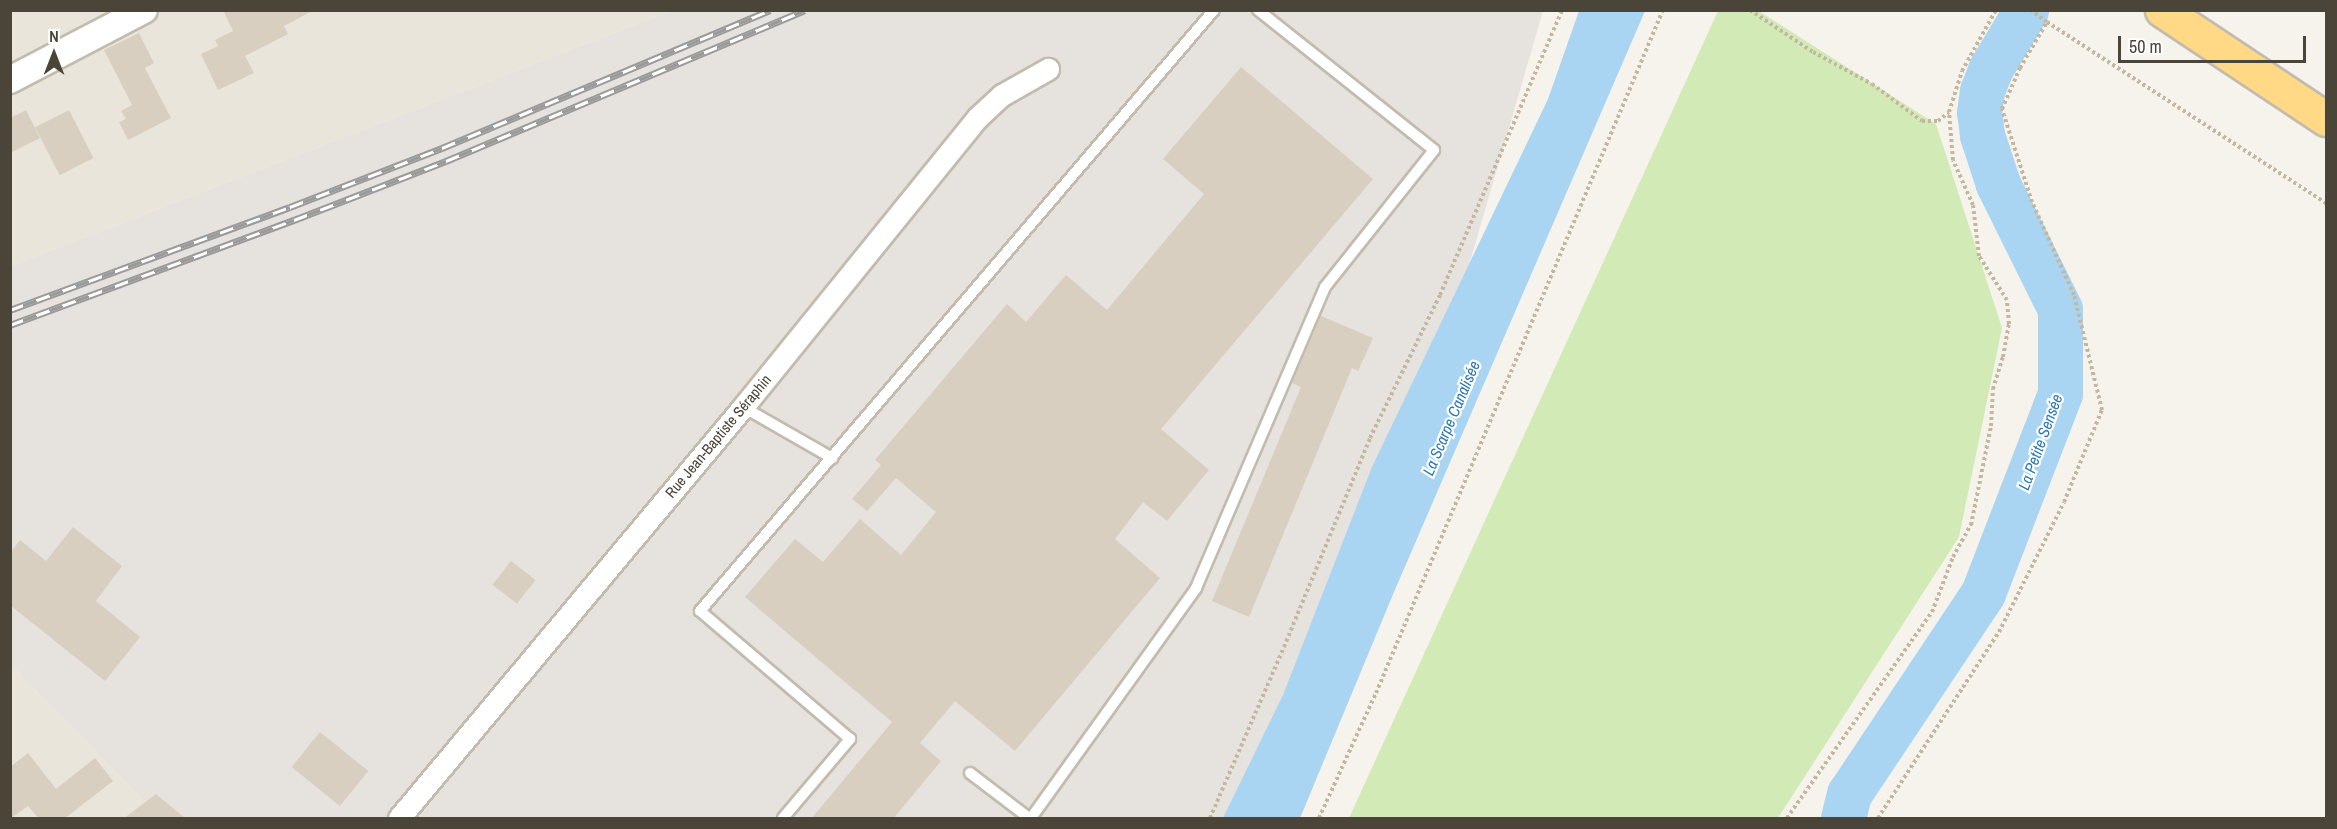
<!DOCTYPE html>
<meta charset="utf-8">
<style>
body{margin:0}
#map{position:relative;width:2337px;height:829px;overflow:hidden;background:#f6f3ec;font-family:"Archivo Narrow",sans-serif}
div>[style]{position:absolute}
.residential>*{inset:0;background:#eae5da}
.industrial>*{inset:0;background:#e6e2dd}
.green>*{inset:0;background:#d2eab5}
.water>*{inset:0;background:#a9d4f2}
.river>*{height:45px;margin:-22.5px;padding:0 22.5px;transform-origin:22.5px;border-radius:22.5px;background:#a9d4f2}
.building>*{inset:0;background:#d8cfc1;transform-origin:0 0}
.path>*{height:4px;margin-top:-2px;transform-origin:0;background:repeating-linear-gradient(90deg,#c4b79f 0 3px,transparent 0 6px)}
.roads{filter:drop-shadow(2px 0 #c2bbae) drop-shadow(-2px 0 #c2bbae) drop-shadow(0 2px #c2bbae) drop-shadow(0 -2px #c2bbae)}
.service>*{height:10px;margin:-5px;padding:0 5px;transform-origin:5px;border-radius:5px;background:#fff}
.minor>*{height:21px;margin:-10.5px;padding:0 10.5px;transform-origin:10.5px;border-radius:10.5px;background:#fff}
.tertiary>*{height:26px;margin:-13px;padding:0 13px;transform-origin:13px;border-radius:13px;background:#fff}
.trunk>*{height:33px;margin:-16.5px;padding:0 16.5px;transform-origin:16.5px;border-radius:16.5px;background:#ffd985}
.rail>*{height:7px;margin-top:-3.5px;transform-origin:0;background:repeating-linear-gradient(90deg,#fff 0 14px,#9a9a9a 0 28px);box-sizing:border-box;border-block:2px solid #9a9a9a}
span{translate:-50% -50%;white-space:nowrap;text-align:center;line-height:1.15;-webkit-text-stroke:4.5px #fff;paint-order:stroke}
.street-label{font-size:15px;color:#4b4439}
.water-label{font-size:16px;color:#2e7ab2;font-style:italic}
.frame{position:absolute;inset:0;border:12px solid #4b4439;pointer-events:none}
.north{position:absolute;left:24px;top:24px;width:60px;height:60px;-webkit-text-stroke:4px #fff;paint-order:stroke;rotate:0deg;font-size:16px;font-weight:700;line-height:24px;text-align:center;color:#4b4439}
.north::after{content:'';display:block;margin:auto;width:21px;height:27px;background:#4b4439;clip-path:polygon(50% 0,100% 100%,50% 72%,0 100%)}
.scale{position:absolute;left:2118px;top:36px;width:188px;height:27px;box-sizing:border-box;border:3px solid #4b4439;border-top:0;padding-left:8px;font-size:18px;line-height:21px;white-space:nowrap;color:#4b4439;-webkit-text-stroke:4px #fff;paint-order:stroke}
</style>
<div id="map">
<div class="residential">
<div style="clip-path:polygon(11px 11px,671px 11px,11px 266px)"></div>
<div style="clip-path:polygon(11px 665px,161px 818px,11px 818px)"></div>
</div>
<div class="industrial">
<div style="clip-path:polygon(671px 11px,1543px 11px,1331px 739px,1278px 818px,161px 818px,11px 665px,11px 266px)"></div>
</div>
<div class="green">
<div style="clip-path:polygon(1718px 11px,1759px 11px,1936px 124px,2002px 328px,1959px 537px,1778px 818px,1349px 818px)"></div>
</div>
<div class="water">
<div style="clip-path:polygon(1579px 11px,1645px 11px,1394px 592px,1303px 811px,1300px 818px,1223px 818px,1283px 695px,1372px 467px,1548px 99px)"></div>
</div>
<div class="river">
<div style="left:1843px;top:818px;width:25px;rotate:-76deg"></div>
<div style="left:1849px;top:794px;width:242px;rotate:-56.3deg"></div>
<div style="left:1983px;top:593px;width:214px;rotate:-68.9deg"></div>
<div style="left:2060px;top:393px;width:84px;rotate:-90deg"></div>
<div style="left:2060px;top:309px;width:140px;rotate:-116.4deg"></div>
<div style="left:1998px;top:184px;width:52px;rotate:-108.1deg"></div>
<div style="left:1982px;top:135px;width:23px;rotate:-97deg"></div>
<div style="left:1979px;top:112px;width:21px;rotate:-82deg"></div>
<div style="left:1982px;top:91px;width:25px;rotate:-69deg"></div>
<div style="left:1991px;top:68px;width:68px;rotate:-58.9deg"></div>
</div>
<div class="building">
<div style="clip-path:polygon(223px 10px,314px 10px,284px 26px,288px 34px,245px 56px,254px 73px,218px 90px,201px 54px,218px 46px,215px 40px,233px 31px)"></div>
<div style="clip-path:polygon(139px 33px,154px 63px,145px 68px,171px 118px,128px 140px,119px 122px,126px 119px,121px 111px,132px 105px,104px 50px)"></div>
<div style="clip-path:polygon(1241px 67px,1373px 179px,1161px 429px,1209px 470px,1167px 521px,1143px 502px,1115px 539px,1160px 578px,1015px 751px,955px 701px,920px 743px,941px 761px,893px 819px,811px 819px,892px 722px,745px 597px,795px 539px,823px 562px,860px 519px,901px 555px,936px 512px,896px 478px,867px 511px,852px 499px,881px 465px,875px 460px,1007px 304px,1026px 322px,1066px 275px,1107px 310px,1204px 194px,1163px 159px)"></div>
<div style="clip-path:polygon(26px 110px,40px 138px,10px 153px,10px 118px)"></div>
<div style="left:69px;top:110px;width:54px;height:38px;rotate:63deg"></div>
<div style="clip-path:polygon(1321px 316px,1373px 338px,1358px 371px,1352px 368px,1249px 617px,1212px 601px,1301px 387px,1292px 383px)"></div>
<div style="clip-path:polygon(73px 527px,122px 566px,96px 601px,140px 637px,105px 681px,10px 605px,10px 553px,20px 540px,46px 561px)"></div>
<div style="left:511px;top:561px;width:31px;height:30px;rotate:38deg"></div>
<div style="left:320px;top:732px;width:62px;height:45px;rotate:39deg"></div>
<div style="clip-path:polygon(28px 753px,56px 789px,95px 758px,113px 781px,64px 819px,39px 819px,28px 806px,10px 819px,10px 767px)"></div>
<div style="clip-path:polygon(156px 794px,186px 819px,123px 819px)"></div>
</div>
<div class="path">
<div style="left:1750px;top:10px;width:76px;rotate:33.7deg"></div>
<div style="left:1813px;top:52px;width:67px;rotate:28.5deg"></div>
<div style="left:1872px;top:84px;width:62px;rotate:36.5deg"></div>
<div style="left:1922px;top:121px;width:16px"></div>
<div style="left:1938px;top:121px;width:14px;rotate:-39deg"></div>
<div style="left:2047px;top:22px;width:333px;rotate:33deg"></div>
<div style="left:1210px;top:818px;width:186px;rotate:-66.6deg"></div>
<div style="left:1284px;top:647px;width:226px;rotate:-67.6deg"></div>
<div style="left:1370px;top:438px;width:159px;rotate:-63.9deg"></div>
<div style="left:1440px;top:295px;width:310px;rotate:-66.8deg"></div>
<div style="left:1319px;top:818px;width:137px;rotate:-65.5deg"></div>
<div style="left:1376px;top:693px;width:741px;rotate:-67.21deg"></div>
<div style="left:1787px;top:818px;width:252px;rotate:-54.9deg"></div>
<div style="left:1932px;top:612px;width:59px;rotate:-69.1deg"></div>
<div style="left:1953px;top:557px;width:37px;rotate:-61deg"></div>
<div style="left:1971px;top:525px;width:101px;rotate:-78.6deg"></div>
<div style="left:1991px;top:426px;width:37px;rotate:-87deg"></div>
<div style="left:1993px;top:389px;width:34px;rotate:-73deg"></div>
<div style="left:2003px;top:357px;width:34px;rotate:-80deg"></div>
<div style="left:2009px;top:324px;width:24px;rotate:-95deg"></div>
<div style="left:2007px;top:300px;width:52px;rotate:-122.5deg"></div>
<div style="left:1979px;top:256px;width:51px;rotate:-96.7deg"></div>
<div style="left:1973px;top:205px;width:49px;rotate:-114deg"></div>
<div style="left:1953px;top:160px;width:48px;rotate:-94.8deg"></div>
<div style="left:1949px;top:112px;width:43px;rotate:-72.4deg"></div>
<div style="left:1962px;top:71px;width:70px;rotate:-60.9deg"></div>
<div style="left:1878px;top:818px;width:222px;rotate:-57deg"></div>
<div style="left:1999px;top:632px;width:145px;rotate:-63.4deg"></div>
<div style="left:2064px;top:502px;width:100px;rotate:-67.6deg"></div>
<div style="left:2102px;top:410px;width:118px;rotate:-103.7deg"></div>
<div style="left:2074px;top:295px;width:102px;rotate:-114.3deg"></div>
<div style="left:2032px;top:202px;width:98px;rotate:-107.9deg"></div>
<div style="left:2002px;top:109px;width:45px;rotate:-66.3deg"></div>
<div style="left:2020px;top:68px;width:53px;rotate:-59.6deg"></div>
<div style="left:2047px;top:22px;width:20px;rotate:-143deg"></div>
</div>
<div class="roads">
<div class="service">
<div style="left:743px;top:407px;width:103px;rotate:29.8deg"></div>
<div style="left:970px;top:773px;width:74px;rotate:37.3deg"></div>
<div style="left:783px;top:818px;width:104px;rotate:-49.7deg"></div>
<div style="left:850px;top:739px;width:197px;rotate:-139.5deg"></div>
<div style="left:700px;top:611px;width:791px;rotate:-49.46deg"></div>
<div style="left:1031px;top:818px;width:283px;rotate:-54.3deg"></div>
<div style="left:1196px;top:588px;width:327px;rotate:-66.8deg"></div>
<div style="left:1325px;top:287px;width:175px;rotate:-51.5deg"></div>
<div style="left:1434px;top:150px;width:225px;rotate:-141.5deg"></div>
</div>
<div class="minor">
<div style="left:399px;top:818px;width:536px;rotate:-50.07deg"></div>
<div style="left:743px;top:407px;width:372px;rotate:-51deg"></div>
<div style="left:977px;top:118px;width:34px;rotate:-43deg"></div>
<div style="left:1002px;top:95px;width:53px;rotate:-29.5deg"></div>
</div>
<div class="tertiary">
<div style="left:10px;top:80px;width:151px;rotate:-27.6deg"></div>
</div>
<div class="trunk">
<div style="left:2162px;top:10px;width:197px;rotate:33.6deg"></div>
</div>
</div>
<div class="rail">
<div style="left:10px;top:310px;width:298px;rotate:-20.2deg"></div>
<div style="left:290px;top:207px;width:163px;rotate:-21.2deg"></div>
<div style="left:442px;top:148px;width:356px;rotate:-22.8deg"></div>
<div style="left:10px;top:325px;width:303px;rotate:-20.3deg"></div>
<div style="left:294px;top:220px;width:163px;rotate:-21.2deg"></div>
<div style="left:446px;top:161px;width:389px;rotate:-22.8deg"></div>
</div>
<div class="street-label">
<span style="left:718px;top:436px;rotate:-50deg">Rue Jean-Baptiste Séraphin</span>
</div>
<div class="water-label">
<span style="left:1451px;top:418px;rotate:-67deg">La Scarpe Canalisée</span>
<span style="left:2040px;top:442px;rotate:-70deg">La Petite Sensée</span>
</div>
<div class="frame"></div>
<div class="north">N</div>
<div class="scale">50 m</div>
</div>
